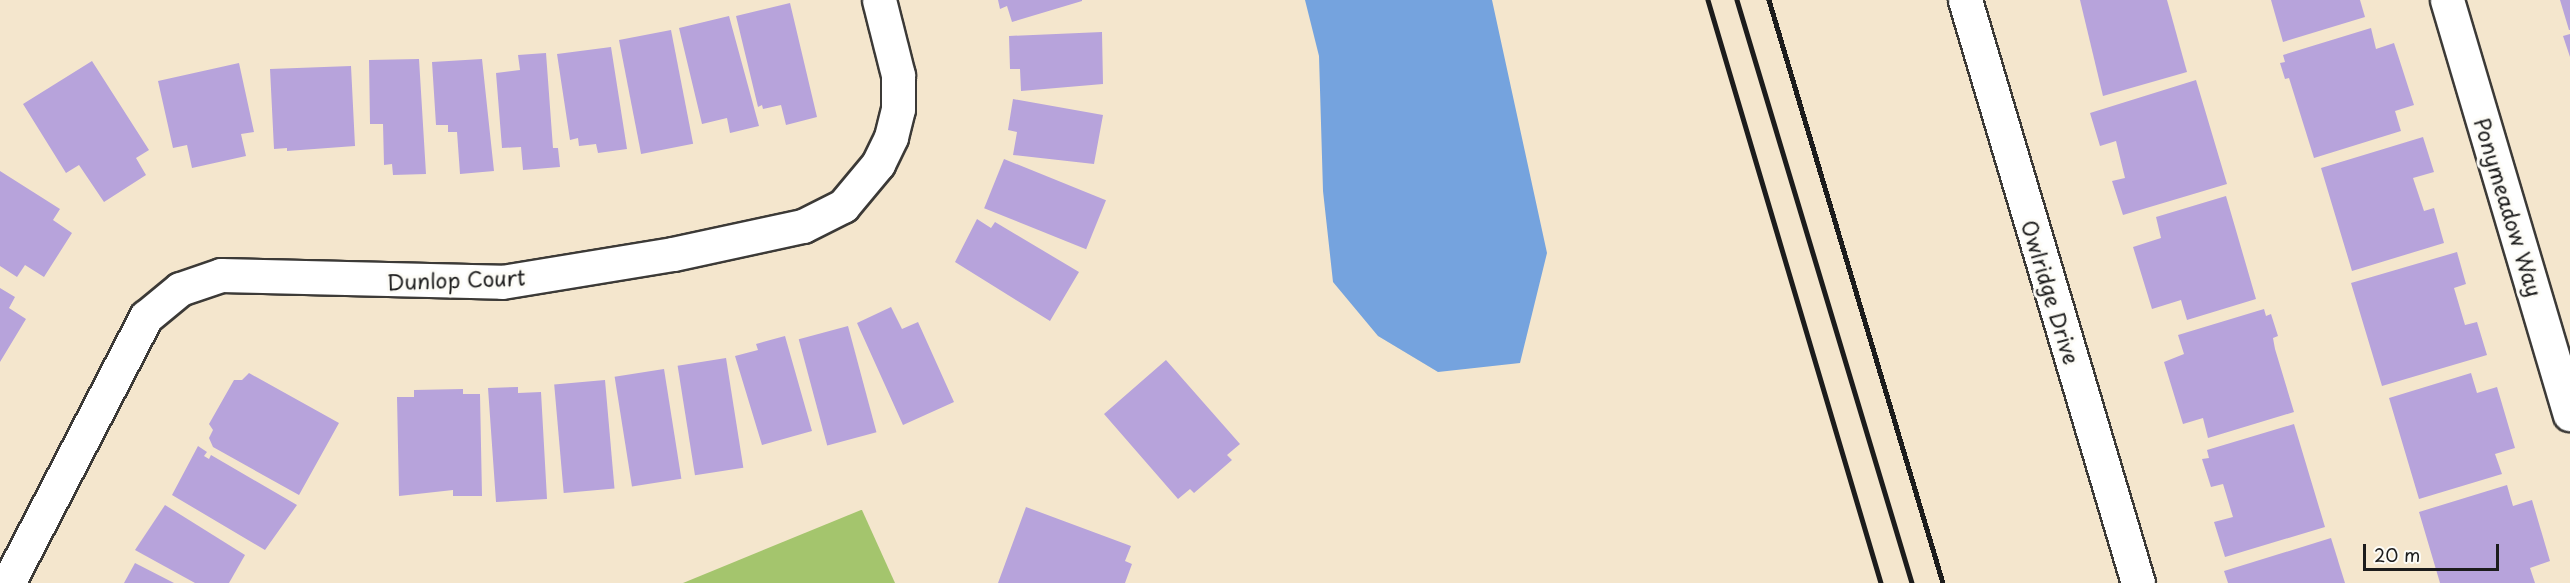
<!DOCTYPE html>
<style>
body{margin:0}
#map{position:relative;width:2570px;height:583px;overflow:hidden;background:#f4e6cd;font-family:"Playpen Sans",sans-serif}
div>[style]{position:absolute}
.green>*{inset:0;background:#a4c56d}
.water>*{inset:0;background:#75a3de}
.building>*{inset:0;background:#b7a3db;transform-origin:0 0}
.roads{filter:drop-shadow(2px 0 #3c3a37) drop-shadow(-2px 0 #3c3a37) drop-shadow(0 2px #3c3a37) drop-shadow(0 -2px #3c3a37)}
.minor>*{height:33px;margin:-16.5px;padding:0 16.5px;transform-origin:16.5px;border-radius:16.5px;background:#fff}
.rail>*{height:4.5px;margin:-2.25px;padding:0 2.25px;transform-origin:2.25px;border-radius:2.25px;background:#1c1c1c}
span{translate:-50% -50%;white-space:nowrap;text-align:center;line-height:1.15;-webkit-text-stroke:6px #fdfcf7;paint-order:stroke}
.street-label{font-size:21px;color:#1c1c1c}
.scale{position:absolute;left:2363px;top:544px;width:136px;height:27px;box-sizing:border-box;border:3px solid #1c1c1c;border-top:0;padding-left:8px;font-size:18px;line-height:21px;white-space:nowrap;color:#1c1c1c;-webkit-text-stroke:4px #fdfcf7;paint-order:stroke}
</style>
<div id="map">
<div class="green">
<div style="clip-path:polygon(862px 510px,895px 583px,683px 583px,861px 510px)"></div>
</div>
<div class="water">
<div style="clip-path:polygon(1305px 0,1492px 0,1547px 253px,1520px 363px,1438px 372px,1378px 336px,1333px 282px,1323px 191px,1319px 56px)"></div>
</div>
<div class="building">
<div style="clip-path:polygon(998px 0,1082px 0,1082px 1px,1012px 22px,1007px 6px,1000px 9px)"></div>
<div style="clip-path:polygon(2080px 0,2167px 0,2187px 72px,2103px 96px)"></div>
<div style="clip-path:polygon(2271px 0,2360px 0,2365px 17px,2283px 42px)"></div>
<div style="clip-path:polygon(2560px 0,2570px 0,2570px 30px,2569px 30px)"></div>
<div style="clip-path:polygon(790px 3px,817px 117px,786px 125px,781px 105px,763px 109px,762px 105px,758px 107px,736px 16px)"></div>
<div style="clip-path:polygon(729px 16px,759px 126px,730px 133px,727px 118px,702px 124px,679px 28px)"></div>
<div style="clip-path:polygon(2371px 28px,2376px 49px,2394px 43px,2414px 105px,2395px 111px,2401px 131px,2314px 158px,2289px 78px,2285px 79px,2280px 63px,2285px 62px,2283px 55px)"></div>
<div style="left:671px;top:30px;width:116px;height:53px;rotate:79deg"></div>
<div style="clip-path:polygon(1102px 32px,1103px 84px,1021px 91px,1020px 69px,1010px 69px,1009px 36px)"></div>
<div style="clip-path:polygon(2570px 34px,2570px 57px,2563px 36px)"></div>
<div style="clip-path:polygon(611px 47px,627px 149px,598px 153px,596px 144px,579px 146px,578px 138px,570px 140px,557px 54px)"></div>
<div style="clip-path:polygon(546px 53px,553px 148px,558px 148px,560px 167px,523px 170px,521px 147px,502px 148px,496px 73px,520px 70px,518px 55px)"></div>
<div style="clip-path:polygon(419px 59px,426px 174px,393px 175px,392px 164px,384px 165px,383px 124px,370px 124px,369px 60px)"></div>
<div style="clip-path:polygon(482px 59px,494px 171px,460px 174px,457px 132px,448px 132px,448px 125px,436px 125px,432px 62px)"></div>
<div style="clip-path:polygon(92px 61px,149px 150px,136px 158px,146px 175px,104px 202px,79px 165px,66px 173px,23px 104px)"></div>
<div style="clip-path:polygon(239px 63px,254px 132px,241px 134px,246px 156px,192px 168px,187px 145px,173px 148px,158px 81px)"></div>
<div style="clip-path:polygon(351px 66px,355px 146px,287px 151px,287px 148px,274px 149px,270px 69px)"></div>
<div style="clip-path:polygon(2196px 80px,2227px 184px,2123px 215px,2112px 181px,2125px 178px,2116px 141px,2100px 146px,2090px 113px)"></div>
<div style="clip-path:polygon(1013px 99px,1103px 115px,1094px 164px,1013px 155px,1017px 132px,1008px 130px)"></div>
<div style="clip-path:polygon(2423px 137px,2434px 172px,2413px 178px,2424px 211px,2434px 208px,2444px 243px,2352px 271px,2321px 168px)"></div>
<div style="left:1004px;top:159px;width:110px;height:53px;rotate:22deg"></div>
<div style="clip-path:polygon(0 171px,60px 209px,53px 220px,72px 233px,44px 277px,25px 265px,17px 277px,0 266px)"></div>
<div style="clip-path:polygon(2226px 196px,2256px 299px,2187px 320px,2181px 300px,2152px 309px,2133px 247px,2161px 238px,2156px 217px)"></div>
<div style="clip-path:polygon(977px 219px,991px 228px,995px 222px,1079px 272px,1050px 321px,955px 262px)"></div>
<div style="clip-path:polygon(2457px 252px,2466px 284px,2454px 288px,2465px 325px,2477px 322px,2487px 355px,2382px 386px,2351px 283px)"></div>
<div style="clip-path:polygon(0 288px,15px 297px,9px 308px,26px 319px,0 362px)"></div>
<div style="clip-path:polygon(891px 307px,902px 329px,918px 322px,954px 402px,903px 425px,857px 323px)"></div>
<div style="clip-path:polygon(2264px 309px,2266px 316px,2271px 314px,2278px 336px,2273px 338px,2275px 349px,2294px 412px,2208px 438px,2203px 418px,2183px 424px,2164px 362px,2184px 354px,2178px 335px)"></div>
<div style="left:848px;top:326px;width:110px;height:51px;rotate:75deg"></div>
<div style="clip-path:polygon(785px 336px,812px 431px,762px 445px,735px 356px,758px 350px,756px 344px)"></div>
<div style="left:726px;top:358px;width:111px;height:49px;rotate:81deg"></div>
<div style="clip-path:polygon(1166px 360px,1240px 444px,1227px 455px,1232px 460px,1194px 493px,1190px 489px,1178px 499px,1104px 414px)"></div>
<div style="left:664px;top:369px;width:111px;height:50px;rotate:81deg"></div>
<div style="clip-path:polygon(249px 373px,339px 423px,299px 495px,213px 447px,209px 438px,213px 430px,209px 424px,234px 380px,242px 380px)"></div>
<div style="clip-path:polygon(2471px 373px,2477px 393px,2497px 387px,2515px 448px,2495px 454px,2502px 474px,2419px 499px,2389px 398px)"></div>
<div style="left:605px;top:380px;width:109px;height:51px;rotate:85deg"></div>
<div style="clip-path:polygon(518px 387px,518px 393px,541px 392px,547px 499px,496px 502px,488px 388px)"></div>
<div style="clip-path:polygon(463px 389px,463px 394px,480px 394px,482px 496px,453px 496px,453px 490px,399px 496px,397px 397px,414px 397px,414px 390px)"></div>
<div style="clip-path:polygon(2294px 424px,2325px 527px,2225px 557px,2214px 522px,2233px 517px,2223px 484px,2211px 487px,2202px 459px,2209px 458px,2207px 450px)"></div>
<div style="clip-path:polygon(198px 446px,207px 452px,204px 456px,209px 459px,211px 455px,297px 505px,265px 550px,172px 495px)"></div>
<div style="clip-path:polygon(2507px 485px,2513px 506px,2532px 500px,2550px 561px,2530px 568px,2535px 583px,2440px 583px,2419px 512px)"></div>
<div style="clip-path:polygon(165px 505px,245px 555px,229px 583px,195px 583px,135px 550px)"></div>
<div style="clip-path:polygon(1026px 507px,1131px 546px,1125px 561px,1132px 564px,1125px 583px,998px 583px)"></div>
<div style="clip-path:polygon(2331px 538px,2345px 583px,2228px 583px,2224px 571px)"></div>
<div style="clip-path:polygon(135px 563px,174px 583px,124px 583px)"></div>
</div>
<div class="roads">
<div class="minor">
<div style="left:1965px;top:0;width:608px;rotate:73.47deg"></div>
<div style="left:2447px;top:0;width:432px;rotate:73.5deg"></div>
<div style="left:8px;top:583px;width:300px;rotate:-62.6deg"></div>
<div style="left:146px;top:317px;width:44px;rotate:-39.5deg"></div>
<div style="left:180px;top:289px;width:43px;rotate:-18.9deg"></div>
<div style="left:221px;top:275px;width:281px;rotate:1.4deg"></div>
<div style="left:502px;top:282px;width:173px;rotate:-9.3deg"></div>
<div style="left:673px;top:254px;width:133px;rotate:-12.2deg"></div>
<div style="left:803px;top:226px;width:45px;rotate:-26.6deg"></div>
<div style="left:843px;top:206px;width:55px;rotate:-50.2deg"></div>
<div style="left:878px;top:164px;width:30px;rotate:-64deg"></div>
<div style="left:891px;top:137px;width:29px;rotate:-76deg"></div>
<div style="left:898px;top:109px;width:34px;rotate:-90deg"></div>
<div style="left:898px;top:75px;width:77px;rotate:-104.2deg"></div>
</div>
</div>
<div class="rail">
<div style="left:1708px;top:0;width:608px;rotate:73.47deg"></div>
<div style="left:1737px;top:0;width:609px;rotate:73.29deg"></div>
<div style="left:1769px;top:0;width:608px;rotate:73.38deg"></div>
</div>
<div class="street-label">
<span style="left:2509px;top:207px;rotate:73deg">Ponymeadow Way</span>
<span style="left:456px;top:279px;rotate:-2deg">Dunlop Court</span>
<span style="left:2051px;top:292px;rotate:73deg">Owlridge Drive</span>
</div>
<div class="scale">20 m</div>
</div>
